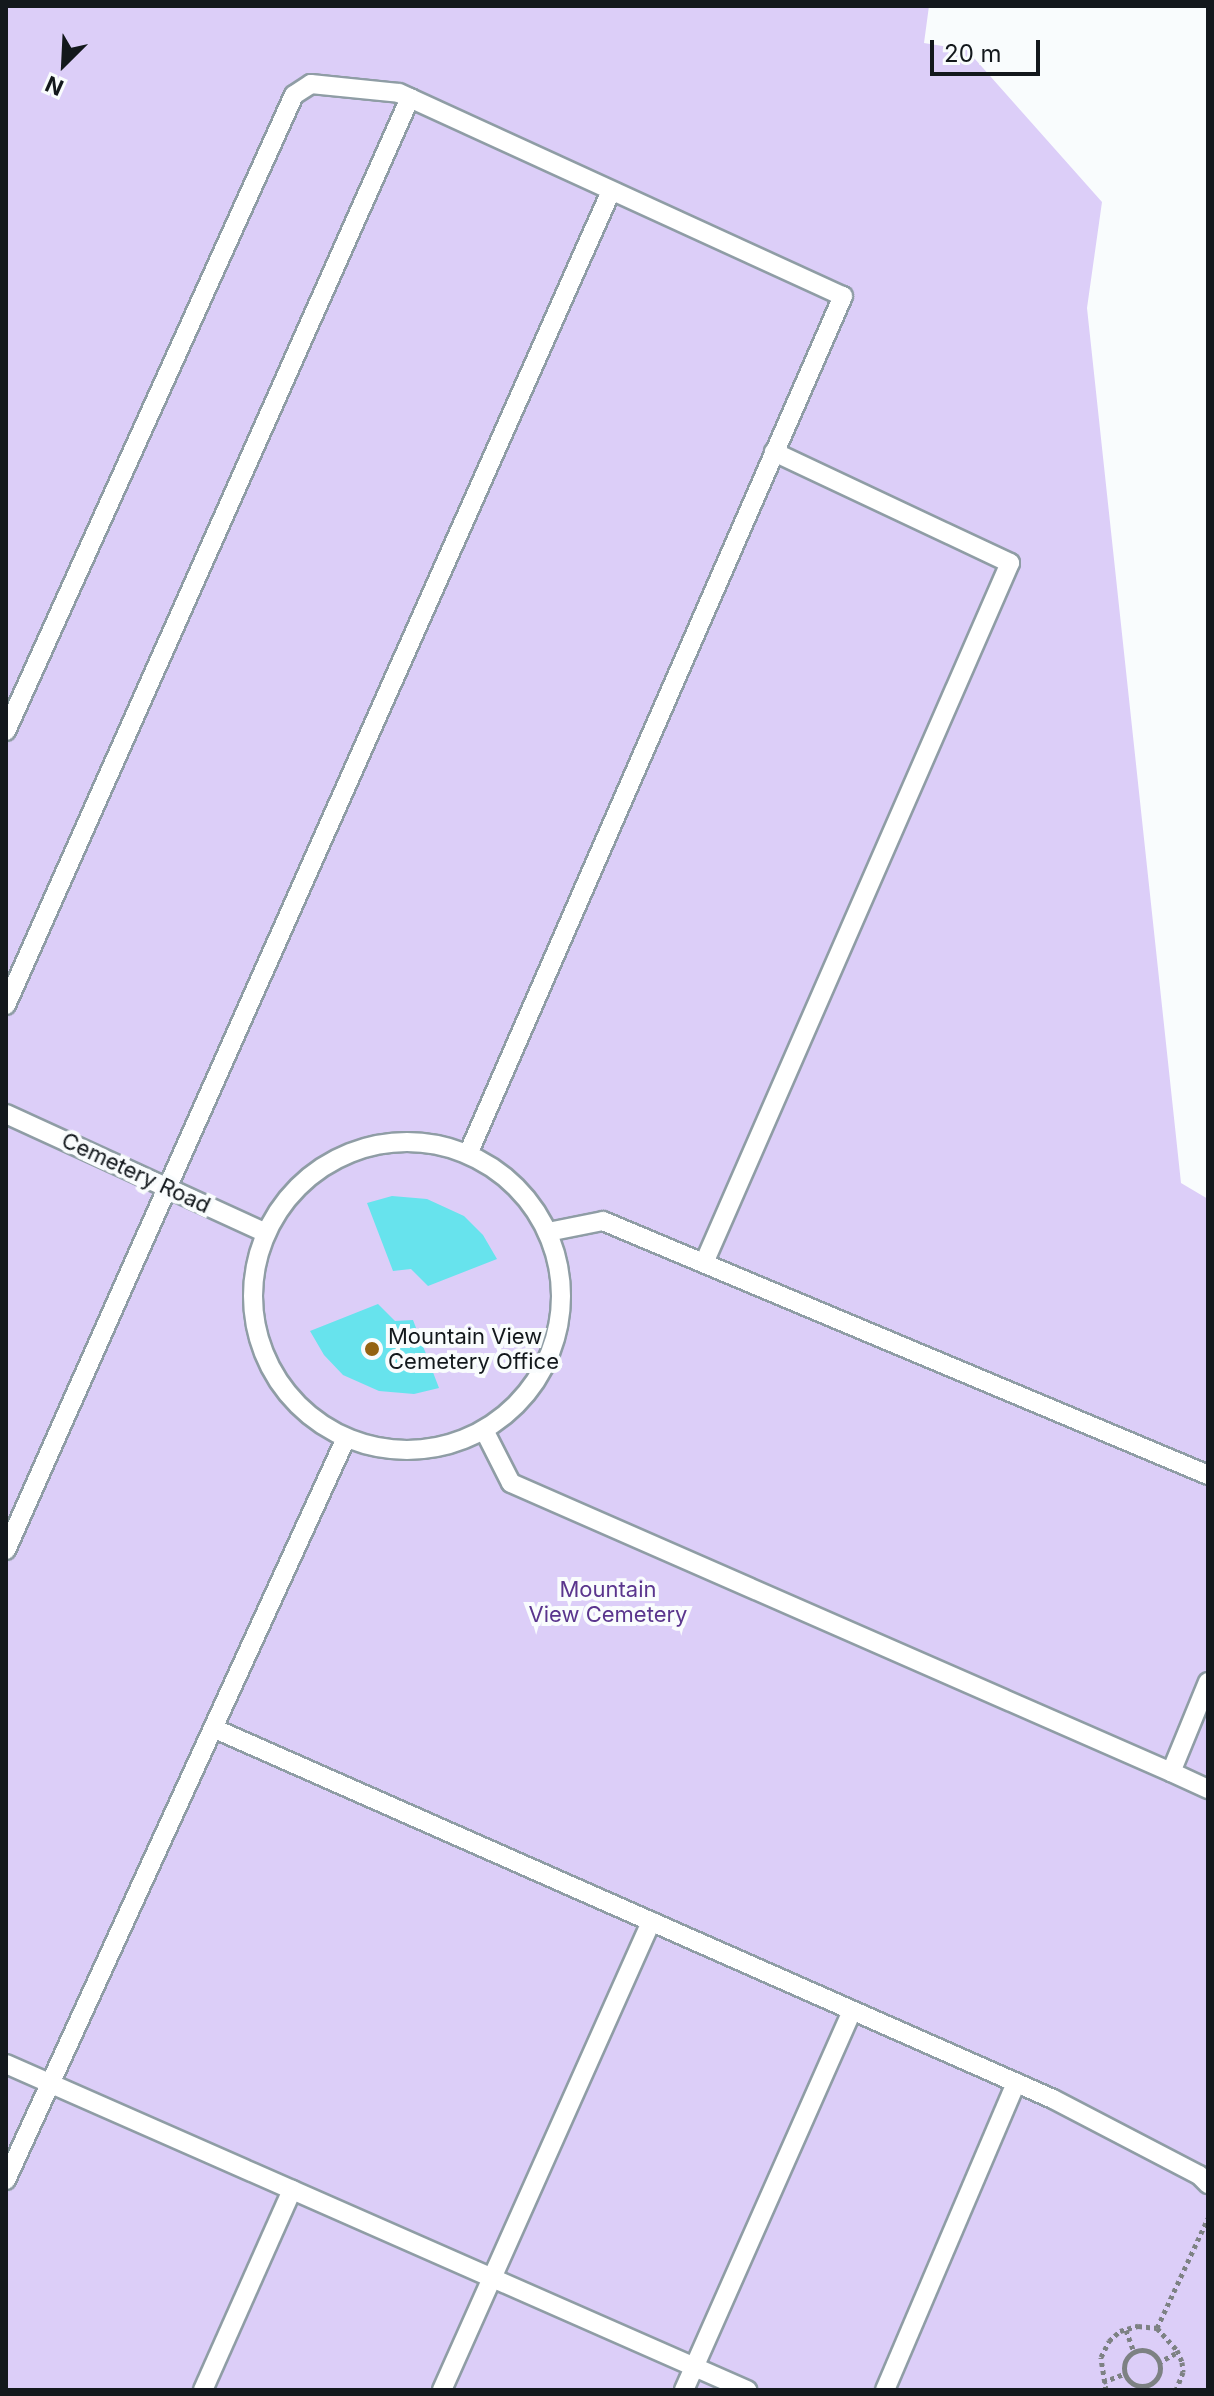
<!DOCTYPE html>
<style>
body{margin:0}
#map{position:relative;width:1214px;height:2396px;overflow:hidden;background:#f9fcfd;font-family:Inter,sans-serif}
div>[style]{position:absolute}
.green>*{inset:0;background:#dccef8}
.building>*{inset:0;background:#67e3ed}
.path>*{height:5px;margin-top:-2.5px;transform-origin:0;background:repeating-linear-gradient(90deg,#7d8183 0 4px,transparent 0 8px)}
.path>.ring{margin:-2.5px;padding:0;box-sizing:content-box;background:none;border:5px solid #7d8183;border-radius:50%}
.roads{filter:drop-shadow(2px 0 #8f9da5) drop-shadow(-2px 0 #8f9da5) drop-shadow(0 2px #8f9da5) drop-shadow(0 -2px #8f9da5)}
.lane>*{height:18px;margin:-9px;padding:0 9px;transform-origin:9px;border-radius:9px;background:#fff}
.lane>.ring{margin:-9px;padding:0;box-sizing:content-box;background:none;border:18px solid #fff;border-radius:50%}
.dots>*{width:22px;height:22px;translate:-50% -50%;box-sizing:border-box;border:4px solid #f9fcfd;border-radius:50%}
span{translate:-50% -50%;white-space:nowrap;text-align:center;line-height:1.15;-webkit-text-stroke:8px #f9fcfd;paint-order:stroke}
.street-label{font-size:22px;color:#13181c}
.poi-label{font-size:22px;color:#13181c}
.left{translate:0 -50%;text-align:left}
.park-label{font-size:22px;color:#5a358d}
.frame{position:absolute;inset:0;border:8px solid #13181c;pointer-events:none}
.north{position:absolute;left:24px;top:24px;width:80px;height:80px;-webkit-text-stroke:6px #f9fcfd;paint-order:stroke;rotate:204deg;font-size:22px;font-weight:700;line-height:32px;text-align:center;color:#13181c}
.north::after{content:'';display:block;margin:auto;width:28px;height:36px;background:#13181c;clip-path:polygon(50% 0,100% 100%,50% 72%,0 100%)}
.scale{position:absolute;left:930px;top:40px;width:110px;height:36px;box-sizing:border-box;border:4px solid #13181c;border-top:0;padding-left:10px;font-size:24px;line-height:28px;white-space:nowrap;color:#13181c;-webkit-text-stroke:6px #f9fcfd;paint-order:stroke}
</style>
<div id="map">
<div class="green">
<div style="clip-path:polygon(6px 6px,929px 6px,924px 43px,967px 50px,1102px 202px,1087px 308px,1181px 1183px,1208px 1199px,1208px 2390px,6px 2390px)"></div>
</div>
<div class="building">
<div style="clip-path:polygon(392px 1196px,427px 1199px,464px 1216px,483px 1235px,497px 1259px,428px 1286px,411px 1269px,393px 1271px,367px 1203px)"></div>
<div style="clip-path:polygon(378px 1304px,395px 1321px,413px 1320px,439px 1388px,414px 1394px,379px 1391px,343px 1375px,324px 1355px,310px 1331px)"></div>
</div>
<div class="path">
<div style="left:1157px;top:2328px;width:30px;rotate:48deg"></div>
<div style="left:1177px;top:2350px;width:13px;rotate:67deg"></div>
<div style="left:1182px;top:2362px;width:10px;rotate:84deg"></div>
<div style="left:1183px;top:2372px;width:19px;rotate:111deg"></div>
<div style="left:1126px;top:2330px;width:23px;rotate:70deg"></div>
<div class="ring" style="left:1124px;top:2350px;width:31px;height:31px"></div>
<div style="left:1158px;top:2363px;width:23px;rotate:-29deg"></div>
<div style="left:1103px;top:2382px;width:22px;rotate:-21deg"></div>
<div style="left:1106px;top:2390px;width:33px;rotate:-99deg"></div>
<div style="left:1101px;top:2357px;width:18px;rotate:-63deg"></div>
<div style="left:1109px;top:2341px;width:15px;rotate:-42deg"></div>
<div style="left:1120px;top:2331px;width:19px;rotate:-16deg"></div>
<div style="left:1138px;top:2326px;width:19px;rotate:6deg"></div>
<div style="left:1157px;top:2328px;width:121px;rotate:-65.1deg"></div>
</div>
<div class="roads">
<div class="lane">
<div style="left:6px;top:731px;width:698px;rotate:-65.64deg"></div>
<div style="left:294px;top:95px;width:20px;rotate:-33deg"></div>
<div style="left:311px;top:84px;width:88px;rotate:5.8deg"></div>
<div style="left:399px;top:93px;width:488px;rotate:24.6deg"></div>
<div style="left:843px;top:296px;width:936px;rotate:113.61deg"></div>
<div style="left:6px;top:1005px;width:993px;rotate:-65.99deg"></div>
<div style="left:6px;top:1114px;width:286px;rotate:24.6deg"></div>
<div class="ring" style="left:253px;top:1142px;width:290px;height:290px"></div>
<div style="left:548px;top:1232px;width:56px;rotate:-11.3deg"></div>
<div style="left:603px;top:1221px;width:656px;rotate:22.77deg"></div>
<div style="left:704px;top:1263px;width:764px;rotate:-66.39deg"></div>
<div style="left:1010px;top:563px;width:261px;rotate:-154.8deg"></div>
<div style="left:484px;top:1430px;width:59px;rotate:63deg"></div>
<div style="left:511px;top:1483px;width:721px;rotate:23.65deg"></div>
<div style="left:6px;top:1550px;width:1488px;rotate:-66deg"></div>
<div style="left:1208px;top:1682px;width:97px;rotate:112.3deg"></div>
<div style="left:1171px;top:1772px;width:41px;rotate:24.7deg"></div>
<div style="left:213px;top:1728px;width:918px;rotate:23.83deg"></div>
<div style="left:1053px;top:2099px;width:165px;rotate:27.5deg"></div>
<div style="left:1199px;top:2175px;width:13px;rotate:45deg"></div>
<div style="left:6px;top:2064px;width:810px;rotate:23.75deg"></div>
<div style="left:6px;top:2180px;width:816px;rotate:-65.38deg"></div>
<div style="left:203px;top:2390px;width:219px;rotate:-66deg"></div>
<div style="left:442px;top:2390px;width:513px;rotate:-65.94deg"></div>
<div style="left:684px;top:2390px;width:415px;rotate:-66.1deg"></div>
<div style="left:885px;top:2390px;width:334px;rotate:-66.9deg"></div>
</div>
</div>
<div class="dots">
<div style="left:372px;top:1349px;background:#936312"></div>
</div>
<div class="street-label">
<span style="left:136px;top:1173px;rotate:25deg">Cemetery Road</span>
</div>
<div class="poi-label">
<span class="left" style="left:388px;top:1349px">Mountain View<br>Cemetery Office</span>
</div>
<div class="park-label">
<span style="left:608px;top:1602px">Mountain<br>View Cemetery</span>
</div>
<div class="frame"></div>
<div class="north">N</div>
<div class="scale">20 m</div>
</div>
